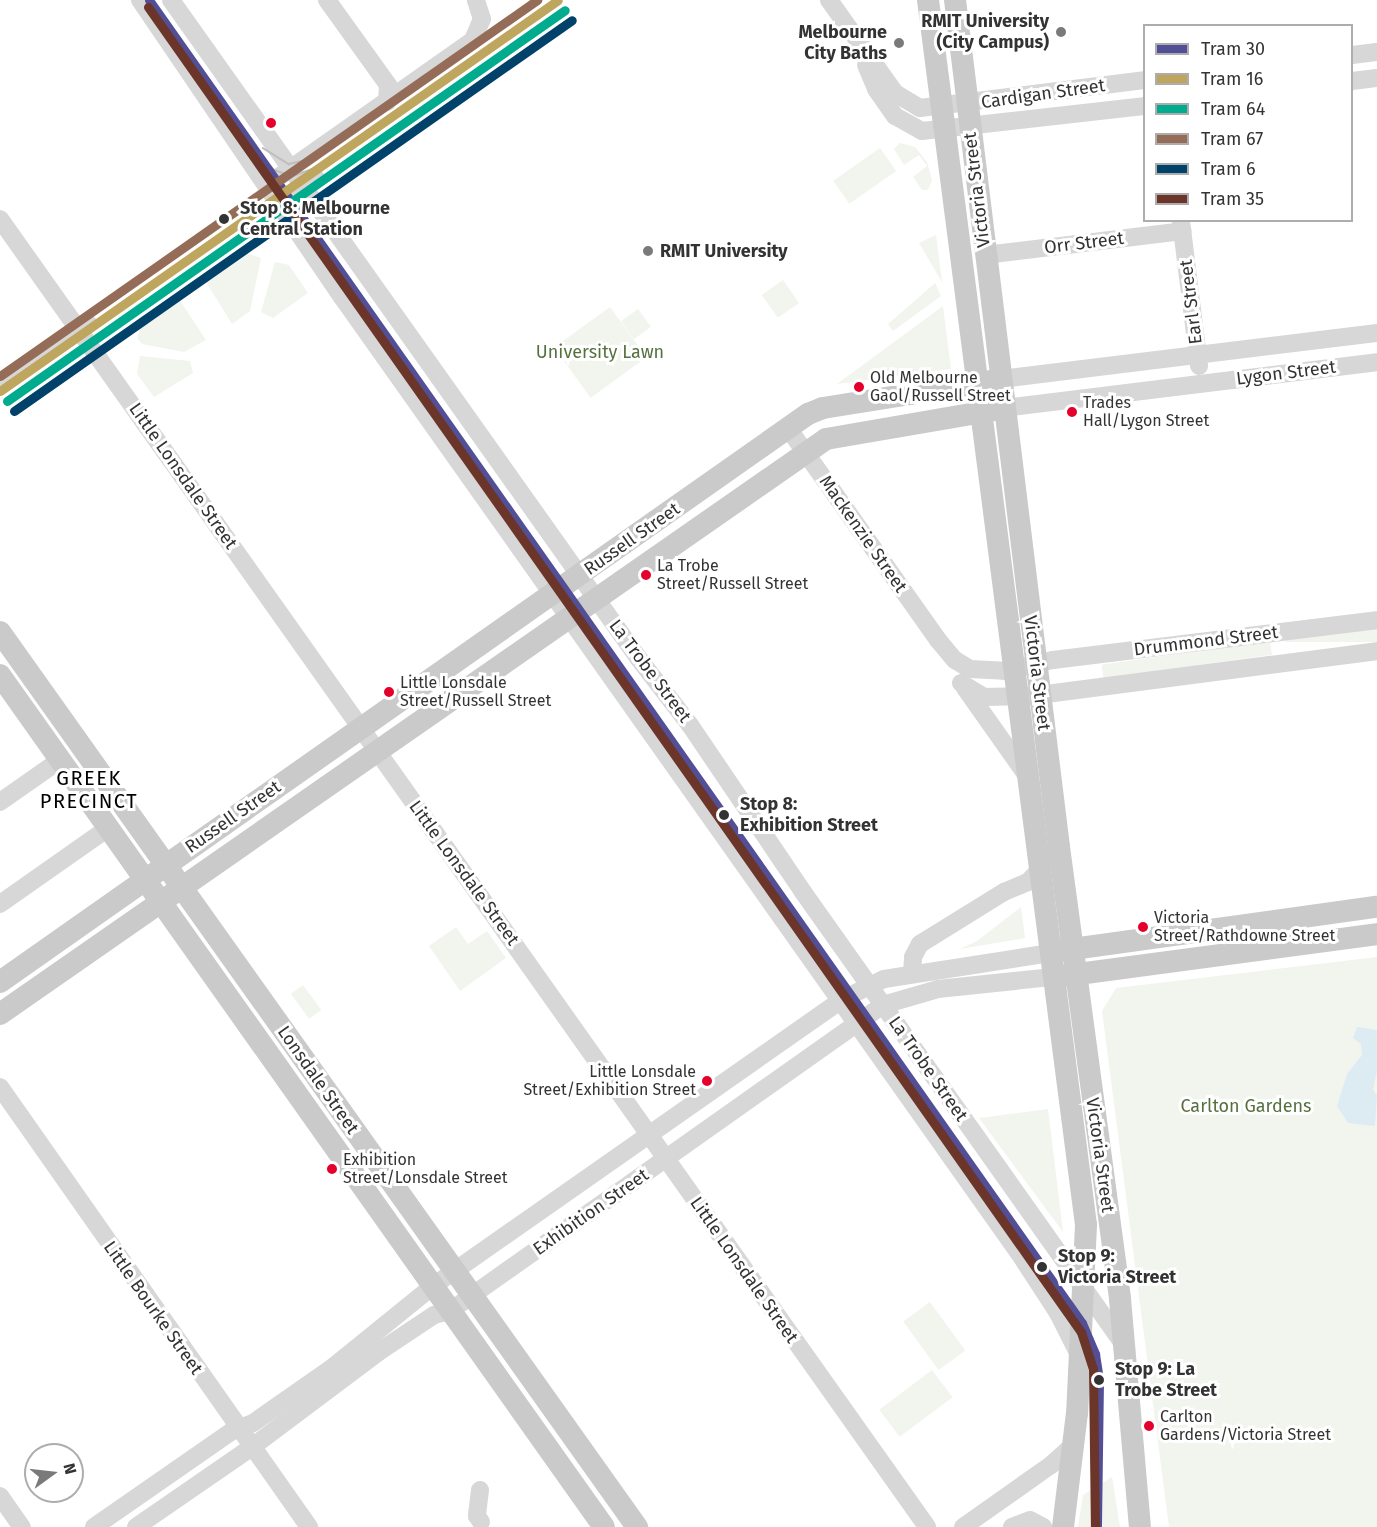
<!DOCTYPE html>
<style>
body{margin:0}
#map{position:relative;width:1377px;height:1527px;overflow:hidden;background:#fff;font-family:"Fira Sans",sans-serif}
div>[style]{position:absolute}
.green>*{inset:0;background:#f1f5ed;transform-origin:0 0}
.water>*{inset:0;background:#ddebf3}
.minor>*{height:18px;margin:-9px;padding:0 9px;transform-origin:9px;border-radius:9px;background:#d7d7d7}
.major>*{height:22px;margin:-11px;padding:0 11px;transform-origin:11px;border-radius:11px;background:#cacaca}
.tram>*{height:1.5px;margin:-0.75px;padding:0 0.75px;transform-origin:0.75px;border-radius:0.75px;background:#bebebe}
.tram-1>*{height:9px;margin:-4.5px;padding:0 4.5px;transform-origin:4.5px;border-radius:4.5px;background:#534f96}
.tram-2>*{height:9px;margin:-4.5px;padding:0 4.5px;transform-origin:4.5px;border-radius:4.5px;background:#bfa65f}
.tram-3>*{height:9px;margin:-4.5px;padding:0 4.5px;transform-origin:4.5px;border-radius:4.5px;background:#00ab8e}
.tram-4>*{height:9px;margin:-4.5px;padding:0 4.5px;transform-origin:4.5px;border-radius:4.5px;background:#956c58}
.tram-5>*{height:9px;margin:-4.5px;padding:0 4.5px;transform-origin:4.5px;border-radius:4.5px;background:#01426a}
.tram-6>*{height:9px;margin:-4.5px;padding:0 4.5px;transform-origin:4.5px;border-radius:4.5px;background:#6b3529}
.dots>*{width:16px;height:16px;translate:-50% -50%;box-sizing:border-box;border:3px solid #fff;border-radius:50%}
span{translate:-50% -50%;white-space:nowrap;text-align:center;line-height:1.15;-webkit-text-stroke:6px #fff;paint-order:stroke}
.bus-label{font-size:16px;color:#333}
.left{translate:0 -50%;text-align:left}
.right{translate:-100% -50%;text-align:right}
.poi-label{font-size:18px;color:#333;font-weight:700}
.street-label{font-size:18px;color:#333}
.stop-label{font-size:18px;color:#333;font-weight:700}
.park-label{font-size:18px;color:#56703f}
.neighbourhood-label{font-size:20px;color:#000;letter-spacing:1.5px}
.legend{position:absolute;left:1143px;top:24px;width:210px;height:198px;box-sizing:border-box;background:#fff;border:2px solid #adadad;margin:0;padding:8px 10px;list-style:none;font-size:18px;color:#333}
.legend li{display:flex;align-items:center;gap:12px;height:30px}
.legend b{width:30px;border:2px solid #adadad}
.north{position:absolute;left:24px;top:1443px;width:60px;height:60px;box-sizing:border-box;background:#fff;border:2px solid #adadad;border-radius:50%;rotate:75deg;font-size:16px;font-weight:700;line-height:24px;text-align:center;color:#333}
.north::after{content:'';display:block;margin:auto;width:21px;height:27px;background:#7a7a7a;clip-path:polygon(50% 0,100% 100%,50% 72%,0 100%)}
</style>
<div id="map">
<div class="green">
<div style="clip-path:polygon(900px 143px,915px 147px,927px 162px,932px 180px,928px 190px,922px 190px,913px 177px,927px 166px,919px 155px,904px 165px,894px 149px)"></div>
<div style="left:880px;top:148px;width:28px;height:57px;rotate:55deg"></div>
<div style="clip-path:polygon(936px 235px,942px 282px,919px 243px)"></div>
<div style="clip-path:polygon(247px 253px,261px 258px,250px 311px,232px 324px,206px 282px)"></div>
<div style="clip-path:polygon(275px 262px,289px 265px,308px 293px,273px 318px,261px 312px)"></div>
<div style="left:783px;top:280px;width:28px;height:26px;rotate:55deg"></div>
<div style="clip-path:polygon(935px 283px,941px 296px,893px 331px,888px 324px)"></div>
<div style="clip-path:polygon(179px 299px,206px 340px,184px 352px,142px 344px,137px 338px,141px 325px)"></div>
<div style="clip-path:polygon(943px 306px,951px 369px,837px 384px)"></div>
<div style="left:610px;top:307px;width:62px;height:69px;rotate:54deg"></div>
<div style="left:638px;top:309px;width:22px;height:21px;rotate:54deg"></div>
<div style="clip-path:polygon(140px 356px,190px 361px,193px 373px,154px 397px,137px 374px)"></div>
<div style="left:1377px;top:628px;width:14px;height:91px;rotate:90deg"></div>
<div style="left:1270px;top:641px;width:14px;height:170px;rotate:82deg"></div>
<div style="clip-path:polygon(1021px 907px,1025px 938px,960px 949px,977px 941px)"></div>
<div style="clip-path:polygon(456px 927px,468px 944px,487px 931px,506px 958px,460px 991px,429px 946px)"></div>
<div style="clip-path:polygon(1377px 957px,1377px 1527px,1169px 1527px,1102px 1011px,1116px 988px)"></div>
<div style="left:303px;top:985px;width:31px;height:15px;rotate:54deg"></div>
<div style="clip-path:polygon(1048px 1109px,1063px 1232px,979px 1118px)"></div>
<div style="left:930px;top:1302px;width:60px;height:33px;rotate:54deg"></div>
<div style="left:932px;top:1370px;width:34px;height:66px;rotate:53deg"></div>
<div style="clip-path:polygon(1112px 1477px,1120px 1527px,1078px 1527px,1083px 1495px)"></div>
</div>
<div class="water">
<div style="clip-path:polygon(1357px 1027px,1377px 1030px,1377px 1071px,1373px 1090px,1377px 1095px,1375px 1126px,1348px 1123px,1337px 1106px,1347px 1074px,1362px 1055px,1361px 1044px,1353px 1038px)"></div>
</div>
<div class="minor">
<div style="left:140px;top:0;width:359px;rotate:55.8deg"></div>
<div style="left:342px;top:297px;width:1171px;rotate:54.7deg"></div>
<div style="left:1019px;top:1253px;width:72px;rotate:57deg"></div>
<div style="left:1058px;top:1313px;width:49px;rotate:63.4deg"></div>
<div style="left:171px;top:0;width:808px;rotate:54.62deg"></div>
<div style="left:639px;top:659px;width:83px;rotate:52.3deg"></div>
<div style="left:690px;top:725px;width:202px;rotate:55.9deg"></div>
<div style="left:803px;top:892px;width:555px;rotate:54.68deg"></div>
<div style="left:327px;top:0;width:105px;rotate:54.3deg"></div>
<div style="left:388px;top:85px;width:17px;rotate:93deg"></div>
<div style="left:829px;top:0;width:114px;rotate:54.6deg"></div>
<div style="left:895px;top:93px;width:29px;rotate:31deg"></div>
<div style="left:920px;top:108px;width:226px;rotate:-7.1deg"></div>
<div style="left:1352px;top:55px;width:25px;rotate:-7deg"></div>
<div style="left:866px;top:65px;width:26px;rotate:67deg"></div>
<div style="left:876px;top:89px;width:33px;rotate:55deg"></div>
<div style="left:895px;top:116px;width:31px;rotate:29deg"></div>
<div style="left:922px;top:131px;width:223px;rotate:-6.4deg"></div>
<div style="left:1352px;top:81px;width:25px;rotate:-7deg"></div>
<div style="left:267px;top:185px;width:252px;rotate:-35.1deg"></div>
<div style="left:473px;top:40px;width:23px;rotate:-67deg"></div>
<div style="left:482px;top:19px;width:20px;rotate:-108deg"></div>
<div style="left:280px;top:205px;width:45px;rotate:-35.1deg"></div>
<div style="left:0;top:219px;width:1603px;rotate:54.67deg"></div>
<div style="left:1181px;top:221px;width:146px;rotate:82.9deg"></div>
<div style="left:985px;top:255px;width:199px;rotate:-6.9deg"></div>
<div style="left:1001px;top:379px;width:379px;rotate:-7deg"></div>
<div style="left:0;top:386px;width:108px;rotate:-34.9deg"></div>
<div style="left:1004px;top:408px;width:376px;rotate:-7deg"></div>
<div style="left:788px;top:428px;width:260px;rotate:54.7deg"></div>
<div style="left:938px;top:640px;width:26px;rotate:50deg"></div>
<div style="left:955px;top:660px;width:17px;rotate:31deg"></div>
<div style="left:970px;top:669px;width:34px;rotate:3deg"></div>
<div style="left:1004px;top:671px;width:50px;rotate:-12.7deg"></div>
<div style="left:1053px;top:660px;width:326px;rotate:-7deg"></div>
<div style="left:961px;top:683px;width:27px;rotate:31deg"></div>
<div style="left:984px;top:697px;width:47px;rotate:-1.2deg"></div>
<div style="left:1031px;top:696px;width:349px;rotate:-7.4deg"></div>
<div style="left:965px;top:688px;width:108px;rotate:54.8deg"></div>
<div style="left:0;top:802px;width:73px;rotate:-35deg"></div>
<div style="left:0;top:904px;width:132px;rotate:-35.1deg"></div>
<div style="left:912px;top:973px;width:16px;rotate:-86deg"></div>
<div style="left:913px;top:957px;width:15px;rotate:-62deg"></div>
<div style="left:920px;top:944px;width:99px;rotate:-31.8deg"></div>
<div style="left:1004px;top:892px;width:26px;rotate:-23deg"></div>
<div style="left:1028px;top:882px;width:16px;rotate:-47deg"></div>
<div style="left:0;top:1087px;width:538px;rotate:54.92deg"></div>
<div style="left:480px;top:1490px;width:26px;rotate:97deg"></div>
<div style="left:477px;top:1516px;width:7px;rotate:56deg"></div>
<div style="left:0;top:1496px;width:38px;rotate:55deg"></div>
<div style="left:94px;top:1527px;width:168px;rotate:-34.8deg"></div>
<div style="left:232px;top:1431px;width:22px;rotate:-21deg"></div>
<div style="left:253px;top:1423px;width:98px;rotate:-35deg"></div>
<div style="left:333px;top:1367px;width:129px;rotate:-39deg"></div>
<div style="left:433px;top:1286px;width:498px;rotate:-35deg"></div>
<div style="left:841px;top:1000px;width:48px;rotate:-26deg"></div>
<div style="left:884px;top:979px;width:168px;rotate:-8.9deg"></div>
<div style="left:136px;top:1527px;width:141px;rotate:-34.6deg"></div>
<div style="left:252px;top:1447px;width:160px;rotate:-36.9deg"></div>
<div style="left:380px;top:1351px;width:65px;rotate:-33.7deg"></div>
<div style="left:434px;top:1315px;width:16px;rotate:-14deg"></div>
<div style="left:450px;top:1311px;width:530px;rotate:-35.25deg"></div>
<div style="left:883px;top:1005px;width:57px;rotate:-16.2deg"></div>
<div style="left:938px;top:989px;width:116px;rotate:-6deg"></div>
<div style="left:963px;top:1527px;width:108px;rotate:-35.2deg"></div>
<div style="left:1051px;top:1465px;width:30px;rotate:-42deg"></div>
<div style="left:1012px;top:1527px;width:19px;rotate:-21deg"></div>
<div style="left:1030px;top:1520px;width:15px;rotate:28deg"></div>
</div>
<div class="major">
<div style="left:928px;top:0;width:1235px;rotate:82.65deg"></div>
<div style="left:1086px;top:1225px;width:188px;rotate:92.7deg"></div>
<div style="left:1077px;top:1413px;width:115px;rotate:97deg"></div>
<div style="left:955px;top:0;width:853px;rotate:83deg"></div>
<div style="left:1059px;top:847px;width:456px;rotate:82.3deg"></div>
<div style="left:1120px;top:1299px;width:229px;rotate:85deg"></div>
<div style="left:0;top:632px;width:1099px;rotate:54.56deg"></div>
<div style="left:0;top:675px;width:1044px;rotate:54.67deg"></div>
<div style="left:1058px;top:951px;width:322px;rotate:-7.9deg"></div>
<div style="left:1063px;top:976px;width:317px;rotate:-7.6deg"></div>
<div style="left:0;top:982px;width:988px;rotate:-35.11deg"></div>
<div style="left:808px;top:414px;width:16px;rotate:-22deg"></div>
<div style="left:823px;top:408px;width:171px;rotate:-9.1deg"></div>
<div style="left:0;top:1014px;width:1006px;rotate:-34.84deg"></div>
<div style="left:826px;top:439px;width:170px;rotate:-9.8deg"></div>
</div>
<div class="tram">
<div style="left:263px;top:148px;width:31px;rotate:32deg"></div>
<div style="left:289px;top:164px;width:31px;rotate:-13deg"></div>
<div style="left:259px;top:156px;width:21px;rotate:43deg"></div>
<div style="left:274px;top:170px;width:20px;rotate:18deg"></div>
<div style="left:293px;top:176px;width:32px;rotate:-20deg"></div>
</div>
<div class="tram-1">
<div style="left:149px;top:0;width:1619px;rotate:54.81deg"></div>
<div style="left:1082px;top:1323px;width:34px;rotate:67deg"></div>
<div style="left:1095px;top:1354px;width:26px;rotate:81deg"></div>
<div style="left:1099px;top:1380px;width:147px;rotate:90.8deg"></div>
</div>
<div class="tram-2">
<div style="left:0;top:391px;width:681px;rotate:-35.02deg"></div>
</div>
<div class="tram-3">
<div style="left:7px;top:401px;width:681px;rotate:-35.02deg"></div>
</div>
<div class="tram-4">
<div style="left:0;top:376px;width:656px;rotate:-35deg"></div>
</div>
<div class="tram-5">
<div style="left:14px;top:411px;width:681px;rotate:-35.02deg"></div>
</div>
<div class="tram-6">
<div style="left:148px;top:7px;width:1621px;rotate:54.85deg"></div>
<div style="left:1081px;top:1332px;width:39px;rotate:72deg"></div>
<div style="left:1093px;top:1369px;width:158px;rotate:89.3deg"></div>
</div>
<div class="dots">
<div style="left:1061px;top:32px;background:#7a7a7a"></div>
<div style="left:899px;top:43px;background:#7a7a7a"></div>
<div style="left:271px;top:123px;background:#e4002b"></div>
<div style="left:224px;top:219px;background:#333"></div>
<div style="left:648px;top:251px;background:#7a7a7a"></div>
<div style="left:859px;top:387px;background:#e4002b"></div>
<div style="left:1072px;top:412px;background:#e4002b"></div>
<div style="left:646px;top:575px;background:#e4002b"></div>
<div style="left:389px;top:692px;background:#e4002b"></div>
<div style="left:724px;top:815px;background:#333"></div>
<div style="left:1143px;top:927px;background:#e4002b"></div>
<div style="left:707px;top:1081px;background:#e4002b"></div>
<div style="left:332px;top:1169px;background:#e4002b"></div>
<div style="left:1042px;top:1267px;background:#333"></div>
<div style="left:1099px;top:1380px;background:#333"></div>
<div style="left:1149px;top:1426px;background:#e4002b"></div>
</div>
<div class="bus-label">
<span class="left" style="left:870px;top:387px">Old Melbourne<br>Gaol/Russell Street</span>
<span class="left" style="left:1083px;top:412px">Trades<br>Hall/Lygon Street</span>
<span class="left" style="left:657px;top:575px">La Trobe<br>Street/Russell Street</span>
<span class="left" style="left:400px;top:692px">Little Lonsdale<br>Street/Russell Street</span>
<span class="left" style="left:1154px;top:927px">Victoria<br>Street/Rathdowne Street</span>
<span class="right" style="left:696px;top:1081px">Little Lonsdale<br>Street/Exhibition Street</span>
<span class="left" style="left:343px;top:1169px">Exhibition<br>Street/Lonsdale Street</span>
<span class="left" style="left:1160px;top:1426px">Carlton<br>Gardens/Victoria Street</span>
</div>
<div class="poi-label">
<span class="right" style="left:1049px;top:32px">RMIT University<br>(City Campus)</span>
<span class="right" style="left:887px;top:43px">Melbourne<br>City Baths</span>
<span class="left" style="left:660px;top:251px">RMIT University</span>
</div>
<div class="street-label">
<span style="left:1043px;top:94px;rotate:-8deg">Cardigan Street</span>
<span style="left:977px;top:190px;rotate:-97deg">Victoria Street</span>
<span style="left:1084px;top:243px;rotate:-7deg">Orr Street</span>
<span style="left:1191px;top:302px;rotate:-97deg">Earl Street</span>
<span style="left:1286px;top:373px;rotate:-7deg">Lygon Street</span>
<span style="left:183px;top:476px;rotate:55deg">Little Lonsdale Street</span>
<span style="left:863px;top:534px;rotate:55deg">Mackenzie Street</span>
<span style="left:632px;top:539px;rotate:-35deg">Russell Street</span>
<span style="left:1206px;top:641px;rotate:-7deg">Drummond Street</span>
<span style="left:650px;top:671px;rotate:53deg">La Trobe Street</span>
<span style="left:1037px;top:673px;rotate:83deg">Victoria Street</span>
<span style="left:233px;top:817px;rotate:-35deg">Russell Street</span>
<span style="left:464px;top:873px;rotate:54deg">Little Lonsdale Street</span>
<span style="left:928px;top:1069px;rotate:55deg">La Trobe Street</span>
<span style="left:318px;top:1080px;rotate:55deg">Lonsdale Street</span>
<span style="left:1100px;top:1155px;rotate:82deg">Victoria Street</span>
<span style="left:591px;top:1212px;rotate:-35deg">Exhibition Street</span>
<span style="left:744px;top:1270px;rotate:55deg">Little Lonsdale Street</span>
<span style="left:153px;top:1308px;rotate:55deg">Little Bourke Street</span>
</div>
<div class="stop-label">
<span class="left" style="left:240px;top:219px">Stop 8: Melbourne<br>Central Station</span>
<span class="left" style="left:740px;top:815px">Stop 8:<br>Exhibition Street</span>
<span class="left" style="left:1058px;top:1267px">Stop 9:<br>Victoria Street</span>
<span class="left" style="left:1115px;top:1380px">Stop 9: La<br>Trobe Street</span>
</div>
<div class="park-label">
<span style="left:600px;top:352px">University Lawn</span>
<span style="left:1246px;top:1106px">Carlton Gardens</span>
</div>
<div class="neighbourhood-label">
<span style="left:89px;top:790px">GREEK<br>PRECINCT</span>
</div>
<ul class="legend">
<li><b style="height:8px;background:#534f96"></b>Tram 30</li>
<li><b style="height:8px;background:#bfa65f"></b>Tram 16</li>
<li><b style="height:8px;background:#00ab8e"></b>Tram 64</li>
<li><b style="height:8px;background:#956c58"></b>Tram 67</li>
<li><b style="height:8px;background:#01426a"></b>Tram 6</li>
<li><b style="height:8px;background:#6b3529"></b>Tram 35</li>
</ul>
<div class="north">N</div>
</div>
